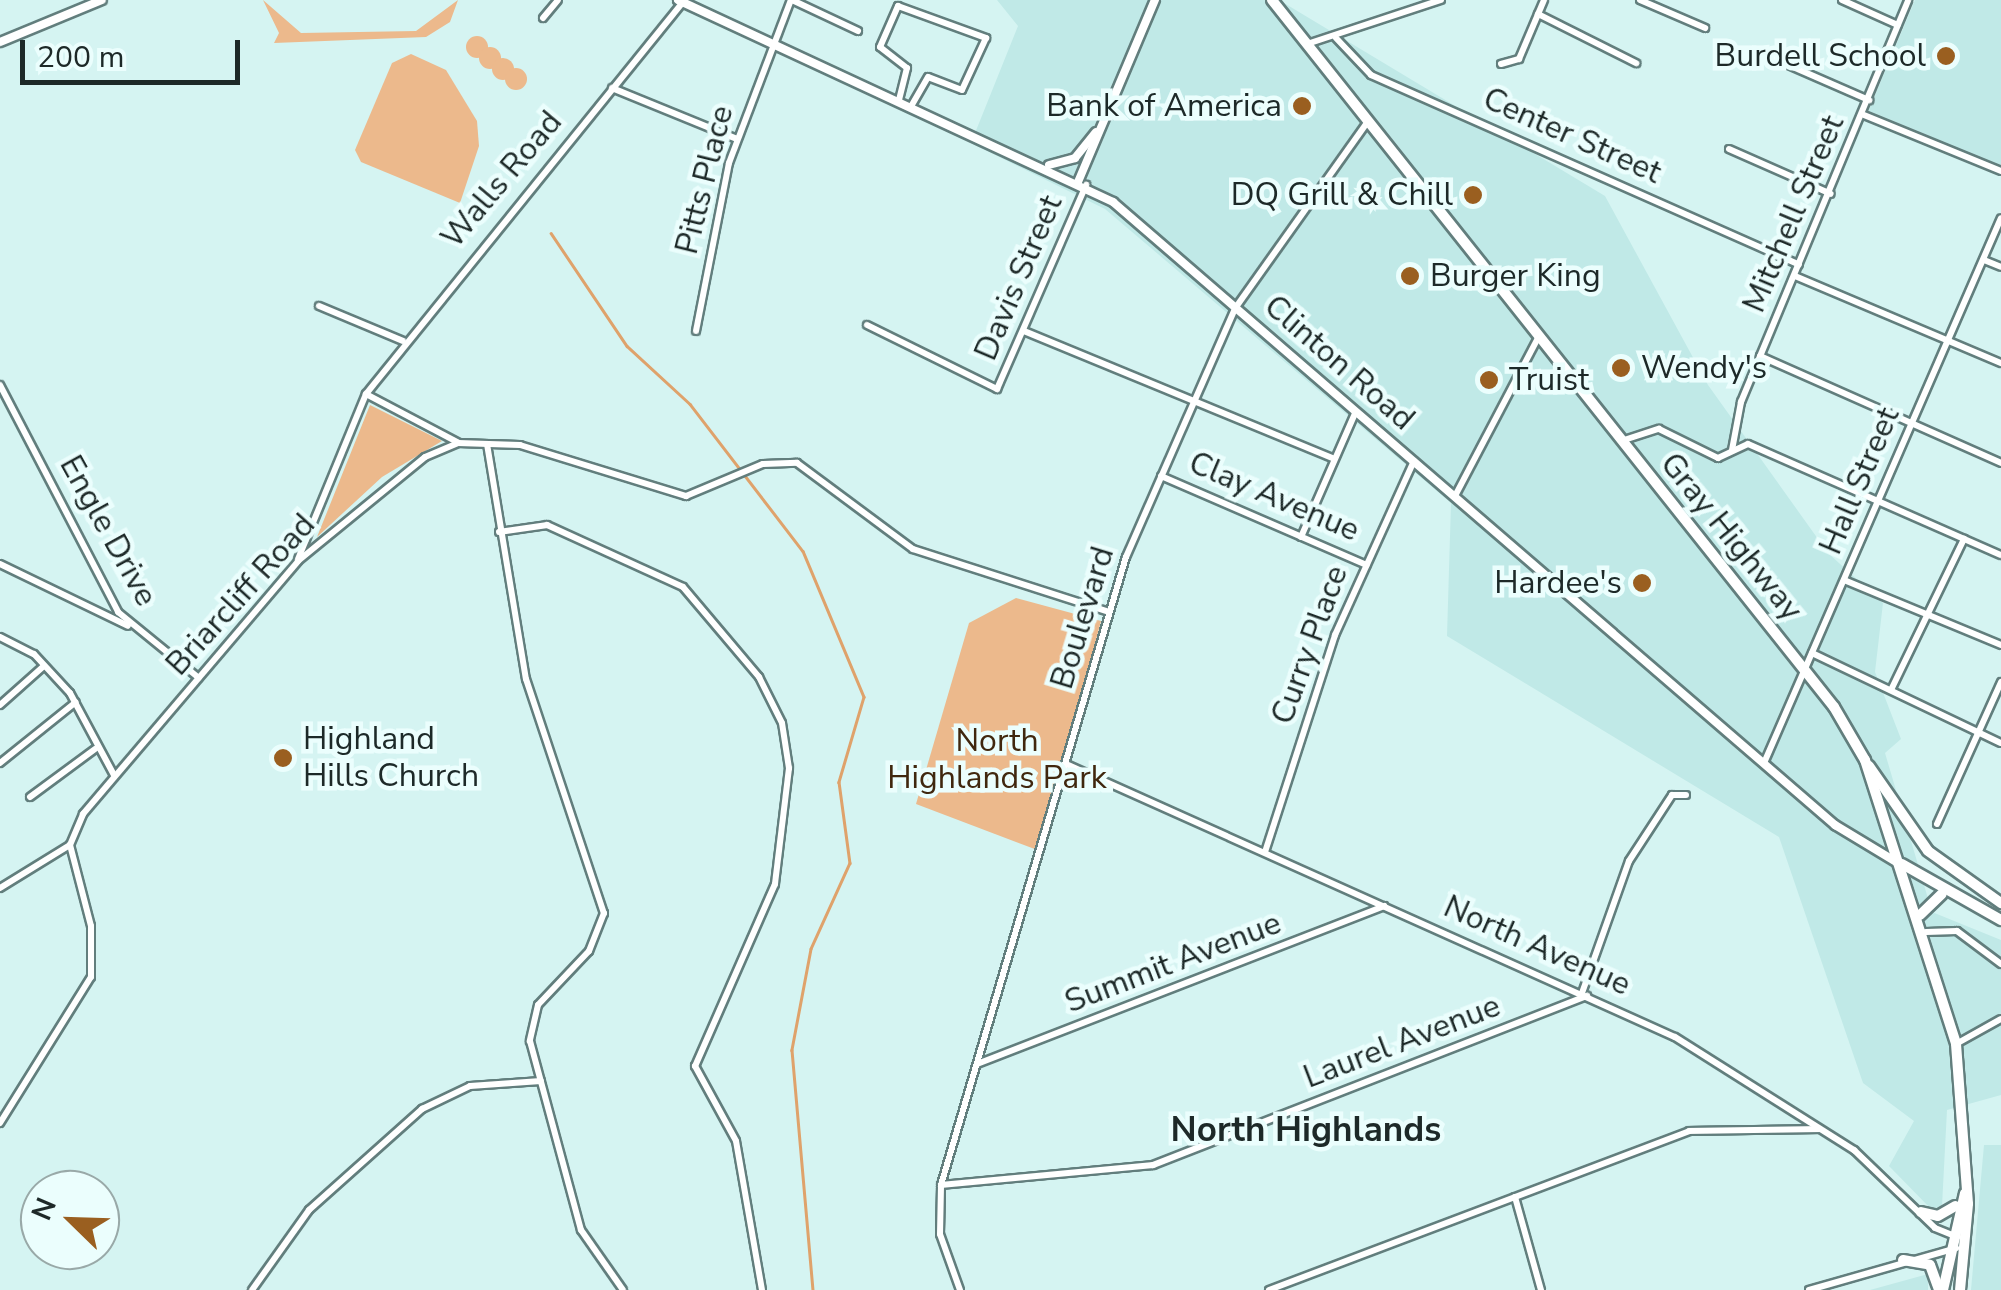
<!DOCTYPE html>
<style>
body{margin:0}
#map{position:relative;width:2001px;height:1290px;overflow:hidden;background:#d5f4f2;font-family:"Nunito Sans",sans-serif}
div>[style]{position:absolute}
.built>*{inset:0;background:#c0e9e7}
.green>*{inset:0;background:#ecb98c}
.round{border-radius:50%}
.stream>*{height:2.5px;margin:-1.25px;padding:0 1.25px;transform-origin:1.25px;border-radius:1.25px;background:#dfa26b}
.roads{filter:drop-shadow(2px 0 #627e7d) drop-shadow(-2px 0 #627e7d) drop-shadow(0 2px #627e7d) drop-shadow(0 -2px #627e7d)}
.minor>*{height:6px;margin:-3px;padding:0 3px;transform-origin:3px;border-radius:3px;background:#fff}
.tertiary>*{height:8px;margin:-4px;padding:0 4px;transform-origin:4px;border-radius:4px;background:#fff}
.primary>*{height:10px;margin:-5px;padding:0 5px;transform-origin:5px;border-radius:5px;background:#fff}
.trunk>*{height:10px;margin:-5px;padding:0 5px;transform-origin:5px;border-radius:5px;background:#fff}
.dots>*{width:28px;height:28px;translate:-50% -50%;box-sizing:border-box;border:5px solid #ebfefd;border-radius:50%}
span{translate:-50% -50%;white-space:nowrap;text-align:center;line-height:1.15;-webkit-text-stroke:9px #ebfefd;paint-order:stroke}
.poi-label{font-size:32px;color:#1d2928}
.right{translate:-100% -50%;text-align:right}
.left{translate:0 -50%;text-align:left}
.street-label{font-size:32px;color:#1d2928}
.park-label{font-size:32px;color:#40270e}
.neighbourhood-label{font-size:35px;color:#1d2928;font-weight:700}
.north{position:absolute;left:20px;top:1170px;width:100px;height:100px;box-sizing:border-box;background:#ebfefd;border:2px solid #99a9a8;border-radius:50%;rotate:293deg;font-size:28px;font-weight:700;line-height:40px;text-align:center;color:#1d2928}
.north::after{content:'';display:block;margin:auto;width:35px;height:45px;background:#9a5f20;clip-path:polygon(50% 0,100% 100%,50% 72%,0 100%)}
.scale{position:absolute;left:20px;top:40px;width:220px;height:45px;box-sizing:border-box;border:5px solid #1d2928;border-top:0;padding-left:12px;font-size:30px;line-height:35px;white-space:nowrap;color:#1d2928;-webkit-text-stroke:8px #ebfefd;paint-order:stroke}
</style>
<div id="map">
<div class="built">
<div style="clip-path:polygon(997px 0,1279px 0,1605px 196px,1708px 385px,1828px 553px,1883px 603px,1875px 672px,1901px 739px,1885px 753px,1932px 912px,2001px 940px,2001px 1095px,1947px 1110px,1942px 1206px,1931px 1209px,1889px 1166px,1914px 1121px,1863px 1083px,1779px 837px,1447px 636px,1451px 503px,1105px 209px,971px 143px,1018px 26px)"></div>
<div style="clip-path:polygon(1915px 0,2001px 0,2001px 168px,1868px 112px)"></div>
<div style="clip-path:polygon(1984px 1145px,2001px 1145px,2001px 1290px,1971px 1290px)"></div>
<div style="clip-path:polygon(1928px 1274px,1928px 1290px,1870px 1290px)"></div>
</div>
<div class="green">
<div style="clip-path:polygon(263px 0,301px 33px,416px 31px,458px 0,450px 22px,426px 37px,274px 43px,279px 33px)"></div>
<div class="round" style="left:466px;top:36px;width:22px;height:22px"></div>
<div class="round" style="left:479px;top:47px;width:22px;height:22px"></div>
<div style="clip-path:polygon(411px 54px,446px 70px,477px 121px,479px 146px,460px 203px,361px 162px,355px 150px,392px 63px)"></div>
<div class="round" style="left:492px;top:58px;width:22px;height:22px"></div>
<div class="round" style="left:505px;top:68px;width:22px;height:22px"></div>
<div style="clip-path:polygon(370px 405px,442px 441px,382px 477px,317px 537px)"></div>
<div style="clip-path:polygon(1016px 598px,1101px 621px,1040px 851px,916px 804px,969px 623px)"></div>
</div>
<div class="stream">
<div style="left:551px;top:233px;width:136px;rotate:56.1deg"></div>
<div style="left:627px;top:346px;width:86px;rotate:42.6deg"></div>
<div style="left:690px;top:404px;width:185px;rotate:52.5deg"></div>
<div style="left:803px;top:551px;width:158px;rotate:67.3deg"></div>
<div style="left:864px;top:697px;width:89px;rotate:106.4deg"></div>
<div style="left:839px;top:782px;width:82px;rotate:82.3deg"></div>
<div style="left:850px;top:863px;width:94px;rotate:114.4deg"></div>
<div style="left:811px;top:949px;width:103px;rotate:100.7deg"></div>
<div style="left:792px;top:1050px;width:241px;rotate:85deg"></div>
</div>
<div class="roads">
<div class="minor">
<div style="left:792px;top:0;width:73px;rotate:25.2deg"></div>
<div style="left:1640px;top:0;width:71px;rotate:23.3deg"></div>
<div style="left:1842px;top:0;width:61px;rotate:24.1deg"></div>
<div style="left:1538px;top:14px;width:110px;rotate:26.6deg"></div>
<div style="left:543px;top:18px;width:23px;rotate:-50deg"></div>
<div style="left:1336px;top:38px;width:51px;rotate:46.6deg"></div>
<div style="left:1371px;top:75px;width:468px;rotate:23.9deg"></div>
<div style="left:1307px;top:44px;width:141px;rotate:-18.2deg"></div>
<div style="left:1763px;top:54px;width:116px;rotate:23.5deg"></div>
<div style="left:1501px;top:64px;width:19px;rotate:-16deg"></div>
<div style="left:1519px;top:59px;width:64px;rotate:-67deg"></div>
<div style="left:612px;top:88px;width:135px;rotate:22.2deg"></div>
<div style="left:899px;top:100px;width:33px;rotate:-76deg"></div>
<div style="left:907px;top:68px;width:34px;rotate:-142deg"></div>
<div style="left:880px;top:47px;width:45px;rotate:-66.3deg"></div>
<div style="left:898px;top:6px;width:94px;rotate:20deg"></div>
<div style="left:986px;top:38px;width:57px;rotate:114.8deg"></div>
<div style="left:962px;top:90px;width:36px;rotate:-159deg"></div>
<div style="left:928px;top:77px;width:34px;rotate:120deg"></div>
<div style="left:1864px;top:115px;width:148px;rotate:22.2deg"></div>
<div style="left:1729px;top:149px;width:111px;rotate:23.8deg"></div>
<div style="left:1984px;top:260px;width:18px;rotate:22deg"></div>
<div style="left:1795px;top:276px;width:224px;rotate:22.9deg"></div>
<div style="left:319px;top:306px;width:91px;rotate:22.6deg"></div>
<div style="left:867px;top:325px;width:145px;rotate:26.2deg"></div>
<div style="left:997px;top:389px;width:223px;rotate:-66.4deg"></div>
<div style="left:696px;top:331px;width:171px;rotate:-78.9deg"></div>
<div style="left:729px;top:163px;width:174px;rotate:-69.2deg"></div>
<div style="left:1024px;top:331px;width:335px;rotate:22.4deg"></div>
<div style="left:1760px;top:356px;width:264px;rotate:23.9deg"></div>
<div style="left:0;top:385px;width:256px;rotate:62.5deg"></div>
<div style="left:118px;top:612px;width:104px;rotate:39.2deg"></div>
<div style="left:366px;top:394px;width:103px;rotate:27.8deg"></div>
<div style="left:1621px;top:441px;width:40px;rotate:-18deg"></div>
<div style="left:1659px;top:429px;width:66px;rotate:26.2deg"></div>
<div style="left:1718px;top:458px;width:33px;rotate:-25deg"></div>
<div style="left:1748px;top:444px;width:276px;rotate:23.7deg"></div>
<div style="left:487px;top:444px;width:238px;rotate:80.6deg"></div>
<div style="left:526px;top:679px;width:247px;rotate:71.6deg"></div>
<div style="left:604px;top:913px;width:41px;rotate:111.5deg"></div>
<div style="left:589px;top:951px;width:74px;rotate:133.4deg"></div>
<div style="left:538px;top:1005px;width:37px;rotate:103deg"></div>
<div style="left:530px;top:1041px;width:196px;rotate:74.9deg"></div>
<div style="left:581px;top:1230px;width:73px;rotate:55deg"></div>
<div style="left:1732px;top:450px;width:49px;rotate:-79.4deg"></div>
<div style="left:1741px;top:402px;width:435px;rotate:-67.4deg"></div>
<div style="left:1161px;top:476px;width:224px;rotate:23.4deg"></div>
<div style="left:1455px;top:496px;width:181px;rotate:-62.3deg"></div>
<div style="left:499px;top:532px;width:49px;rotate:-8.3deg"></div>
<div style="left:547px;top:525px;width:149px;rotate:24.5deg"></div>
<div style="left:683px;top:587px;width:118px;rotate:49.8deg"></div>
<div style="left:759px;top:677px;width:51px;rotate:63.4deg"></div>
<div style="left:782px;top:723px;width:46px;rotate:81.2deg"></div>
<div style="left:789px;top:768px;width:117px;rotate:96.9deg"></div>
<div style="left:775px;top:884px;width:199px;rotate:113.7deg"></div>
<div style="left:695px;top:1066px;width:85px;rotate:61.3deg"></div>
<div style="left:736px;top:1141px;width:151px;rotate:80.1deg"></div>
<div style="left:1301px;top:537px;width:137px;rotate:-66.4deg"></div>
<div style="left:298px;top:559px;width:178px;rotate:-67.6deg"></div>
<div style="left:366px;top:394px;width:504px;rotate:-51.04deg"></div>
<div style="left:0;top:564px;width:142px;rotate:25.8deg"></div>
<div style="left:1844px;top:580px;width:170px;rotate:22.5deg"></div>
<div style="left:0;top:637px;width:38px;rotate:27deg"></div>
<div style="left:34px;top:654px;width:53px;rotate:47.3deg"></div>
<div style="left:70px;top:693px;width:93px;rotate:61.8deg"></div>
<div style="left:1812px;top:653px;width:209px;rotate:25.5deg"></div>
<div style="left:1891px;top:690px;width:168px;rotate:-64.2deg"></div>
<div style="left:0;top:705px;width:59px;rotate:-41.6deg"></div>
<div style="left:0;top:763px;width:97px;rotate:-38.8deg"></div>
<div style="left:1764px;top:763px;width:594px;rotate:-66.5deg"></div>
<div style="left:1066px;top:764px;width:667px;rotate:24.15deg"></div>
<div style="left:1675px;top:1037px;width:212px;rotate:32.3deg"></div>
<div style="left:1854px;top:1150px;width:112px;rotate:43.9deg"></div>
<div style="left:1935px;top:1228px;width:24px;rotate:22deg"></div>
<div style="left:30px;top:797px;width:81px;rotate:-36.4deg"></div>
<div style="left:1937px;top:824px;width:156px;rotate:-65.7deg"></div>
<div style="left:1265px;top:852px;width:228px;rotate:-72.1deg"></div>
<div style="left:1335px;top:635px;width:191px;rotate:-65.6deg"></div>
<div style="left:0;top:888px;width:82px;rotate:-31.6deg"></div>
<div style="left:1926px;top:932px;width:31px;rotate:-2deg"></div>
<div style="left:1957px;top:931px;width:55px;rotate:36.9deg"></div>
<div style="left:1582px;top:993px;width:140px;rotate:-70.4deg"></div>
<div style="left:1629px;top:861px;width:79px;rotate:-56.9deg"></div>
<div style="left:1672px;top:795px;width:14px"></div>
<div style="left:1956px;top:1044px;width:51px;rotate:-29.1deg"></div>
<div style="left:977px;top:1064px;width:437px;rotate:-21.2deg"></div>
<div style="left:0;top:1123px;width:172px;rotate:-58.1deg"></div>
<div style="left:91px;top:977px;width:51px;rotate:-90deg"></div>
<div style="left:91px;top:926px;width:84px;rotate:-104.5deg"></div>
<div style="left:70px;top:845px;width:34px;rotate:-67deg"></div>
<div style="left:83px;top:814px;width:332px;rotate:-49.6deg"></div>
<div style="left:298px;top:561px;width:164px;rotate:-39.3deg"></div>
<div style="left:425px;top:457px;width:36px;rotate:-23deg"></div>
<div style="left:458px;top:443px;width:62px;rotate:1.8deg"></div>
<div style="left:520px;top:445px;width:174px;rotate:17.1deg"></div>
<div style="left:686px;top:496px;width:83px;rotate:-22.6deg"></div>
<div style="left:763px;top:464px;width:34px;rotate:-2deg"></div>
<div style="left:797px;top:463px;width:144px;rotate:36.6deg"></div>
<div style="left:913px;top:549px;width:206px;rotate:17.8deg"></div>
<div style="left:941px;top:1185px;width:213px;rotate:-5.4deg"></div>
<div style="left:1153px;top:1165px;width:466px;rotate:-21.3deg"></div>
<div style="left:1515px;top:1197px;width:97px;rotate:74.4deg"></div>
<div style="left:252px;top:1290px;width:98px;rotate:-54.5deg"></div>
<div style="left:309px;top:1210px;width:152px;rotate:-41.8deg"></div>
<div style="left:422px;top:1109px;width:53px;rotate:-25.6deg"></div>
<div style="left:470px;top:1086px;width:71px;rotate:-4deg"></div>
<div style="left:960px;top:1290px;width:59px;rotate:-109.7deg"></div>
<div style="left:940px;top:1234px;width:49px;rotate:-88.8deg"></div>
<div style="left:941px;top:1185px;width:655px;rotate:-73.59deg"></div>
<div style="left:1126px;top:557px;width:273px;rotate:-66.3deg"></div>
<div style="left:1236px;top:307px;width:228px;rotate:-54.6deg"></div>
<div style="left:1269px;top:1290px;width:449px;rotate:-20.7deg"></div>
<div style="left:1689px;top:1131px;width:130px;rotate:-0.9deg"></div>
<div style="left:1809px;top:1290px;width:153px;rotate:-15.9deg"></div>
</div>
<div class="tertiary">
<div style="left:678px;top:0;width:480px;rotate:24.9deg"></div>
<div style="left:1113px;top:202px;width:954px;rotate:40.79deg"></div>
<div style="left:1835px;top:825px;width:74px;rotate:31.1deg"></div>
<div style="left:0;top:42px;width:110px;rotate:-22.4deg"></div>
<div style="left:1049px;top:165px;width:27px;rotate:-15deg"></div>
<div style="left:1075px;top:158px;width:33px;rotate:-51deg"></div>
<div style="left:1078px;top:182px;width:198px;rotate:-67.1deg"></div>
</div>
<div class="primary">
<div style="left:1869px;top:766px;width:103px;rotate:55.2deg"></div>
<div style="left:1928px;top:851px;width:90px;rotate:35.5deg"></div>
<div style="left:1902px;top:864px;width:114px;rotate:29.5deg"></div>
<div style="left:1920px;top:915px;width:30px;rotate:-44deg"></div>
</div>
<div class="trunk">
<div style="left:1272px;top:0;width:903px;rotate:51.52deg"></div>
<div style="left:1834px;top:707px;width:61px;rotate:59.7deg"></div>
<div style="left:1865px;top:760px;width:298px;rotate:72.2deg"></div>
<div style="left:1956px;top:1044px;width:160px;rotate:85.7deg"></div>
<div style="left:1968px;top:1204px;width:86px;rotate:95.3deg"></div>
<div style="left:1921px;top:1212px;width:17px;rotate:13deg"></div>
<div style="left:1938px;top:1216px;width:20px;rotate:-30deg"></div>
<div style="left:1903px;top:1260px;width:27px;rotate:10deg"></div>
<div style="left:1930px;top:1265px;width:27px;rotate:70deg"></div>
<div style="left:1943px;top:1290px;width:99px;rotate:-77.2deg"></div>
</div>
</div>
<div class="dots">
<div style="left:1946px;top:56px;background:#9a5f20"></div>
<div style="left:1302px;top:106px;background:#9a5f20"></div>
<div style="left:1473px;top:195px;background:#9a5f20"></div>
<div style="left:1410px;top:276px;background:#9a5f20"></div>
<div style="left:1621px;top:368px;background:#9a5f20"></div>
<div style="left:1489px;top:380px;background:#9a5f20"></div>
<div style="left:1642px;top:583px;background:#9a5f20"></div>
<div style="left:283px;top:758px;background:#9a5f20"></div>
</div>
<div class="poi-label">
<span class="right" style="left:1926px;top:56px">Burdell School</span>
<span class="right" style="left:1282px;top:106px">Bank of America</span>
<span class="right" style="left:1453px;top:195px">DQ Grill &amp; Chill</span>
<span class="left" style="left:1430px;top:276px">Burger King</span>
<span class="left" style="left:1641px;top:368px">Wendy's</span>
<span class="left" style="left:1509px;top:380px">Truist</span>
<span class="right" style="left:1622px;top:583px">Hardee's</span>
<span class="left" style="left:303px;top:758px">Highland<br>Hills Church</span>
</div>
<div class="street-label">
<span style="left:1572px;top:136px;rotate:24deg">Center Street</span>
<span style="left:502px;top:180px;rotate:-50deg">Walls Road</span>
<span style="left:705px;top:180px;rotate:-76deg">Pitts Place</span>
<span style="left:1794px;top:214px;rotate:-67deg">Mitchell Street</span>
<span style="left:1019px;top:278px;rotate:-67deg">Davis Street</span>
<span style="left:1339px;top:363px;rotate:41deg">Clinton Road</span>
<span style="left:1860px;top:481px;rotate:-67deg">Hall Street</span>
<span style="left:1274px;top:497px;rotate:23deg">Clay Avenue</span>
<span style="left:108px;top:531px;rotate:61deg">Engle Drive</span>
<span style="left:1731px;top:537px;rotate:51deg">Gray Highway</span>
<span style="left:241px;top:595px;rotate:-48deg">Briarcliff Road</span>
<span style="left:1083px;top:618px;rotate:-73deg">Boulevard</span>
<span style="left:1310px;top:645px;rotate:-70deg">Curry Place</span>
<span style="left:1537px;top:946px;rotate:24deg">North Avenue</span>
<span style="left:1173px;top:963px;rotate:-21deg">Summit Avenue</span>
<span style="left:1402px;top:1042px;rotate:-21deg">Laurel Avenue</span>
</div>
<div class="park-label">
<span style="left:997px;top:760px">North<br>Highlands Park</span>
</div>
<div class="neighbourhood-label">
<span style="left:1306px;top:1130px">North Highlands</span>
</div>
<div class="north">N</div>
<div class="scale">200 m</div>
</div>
